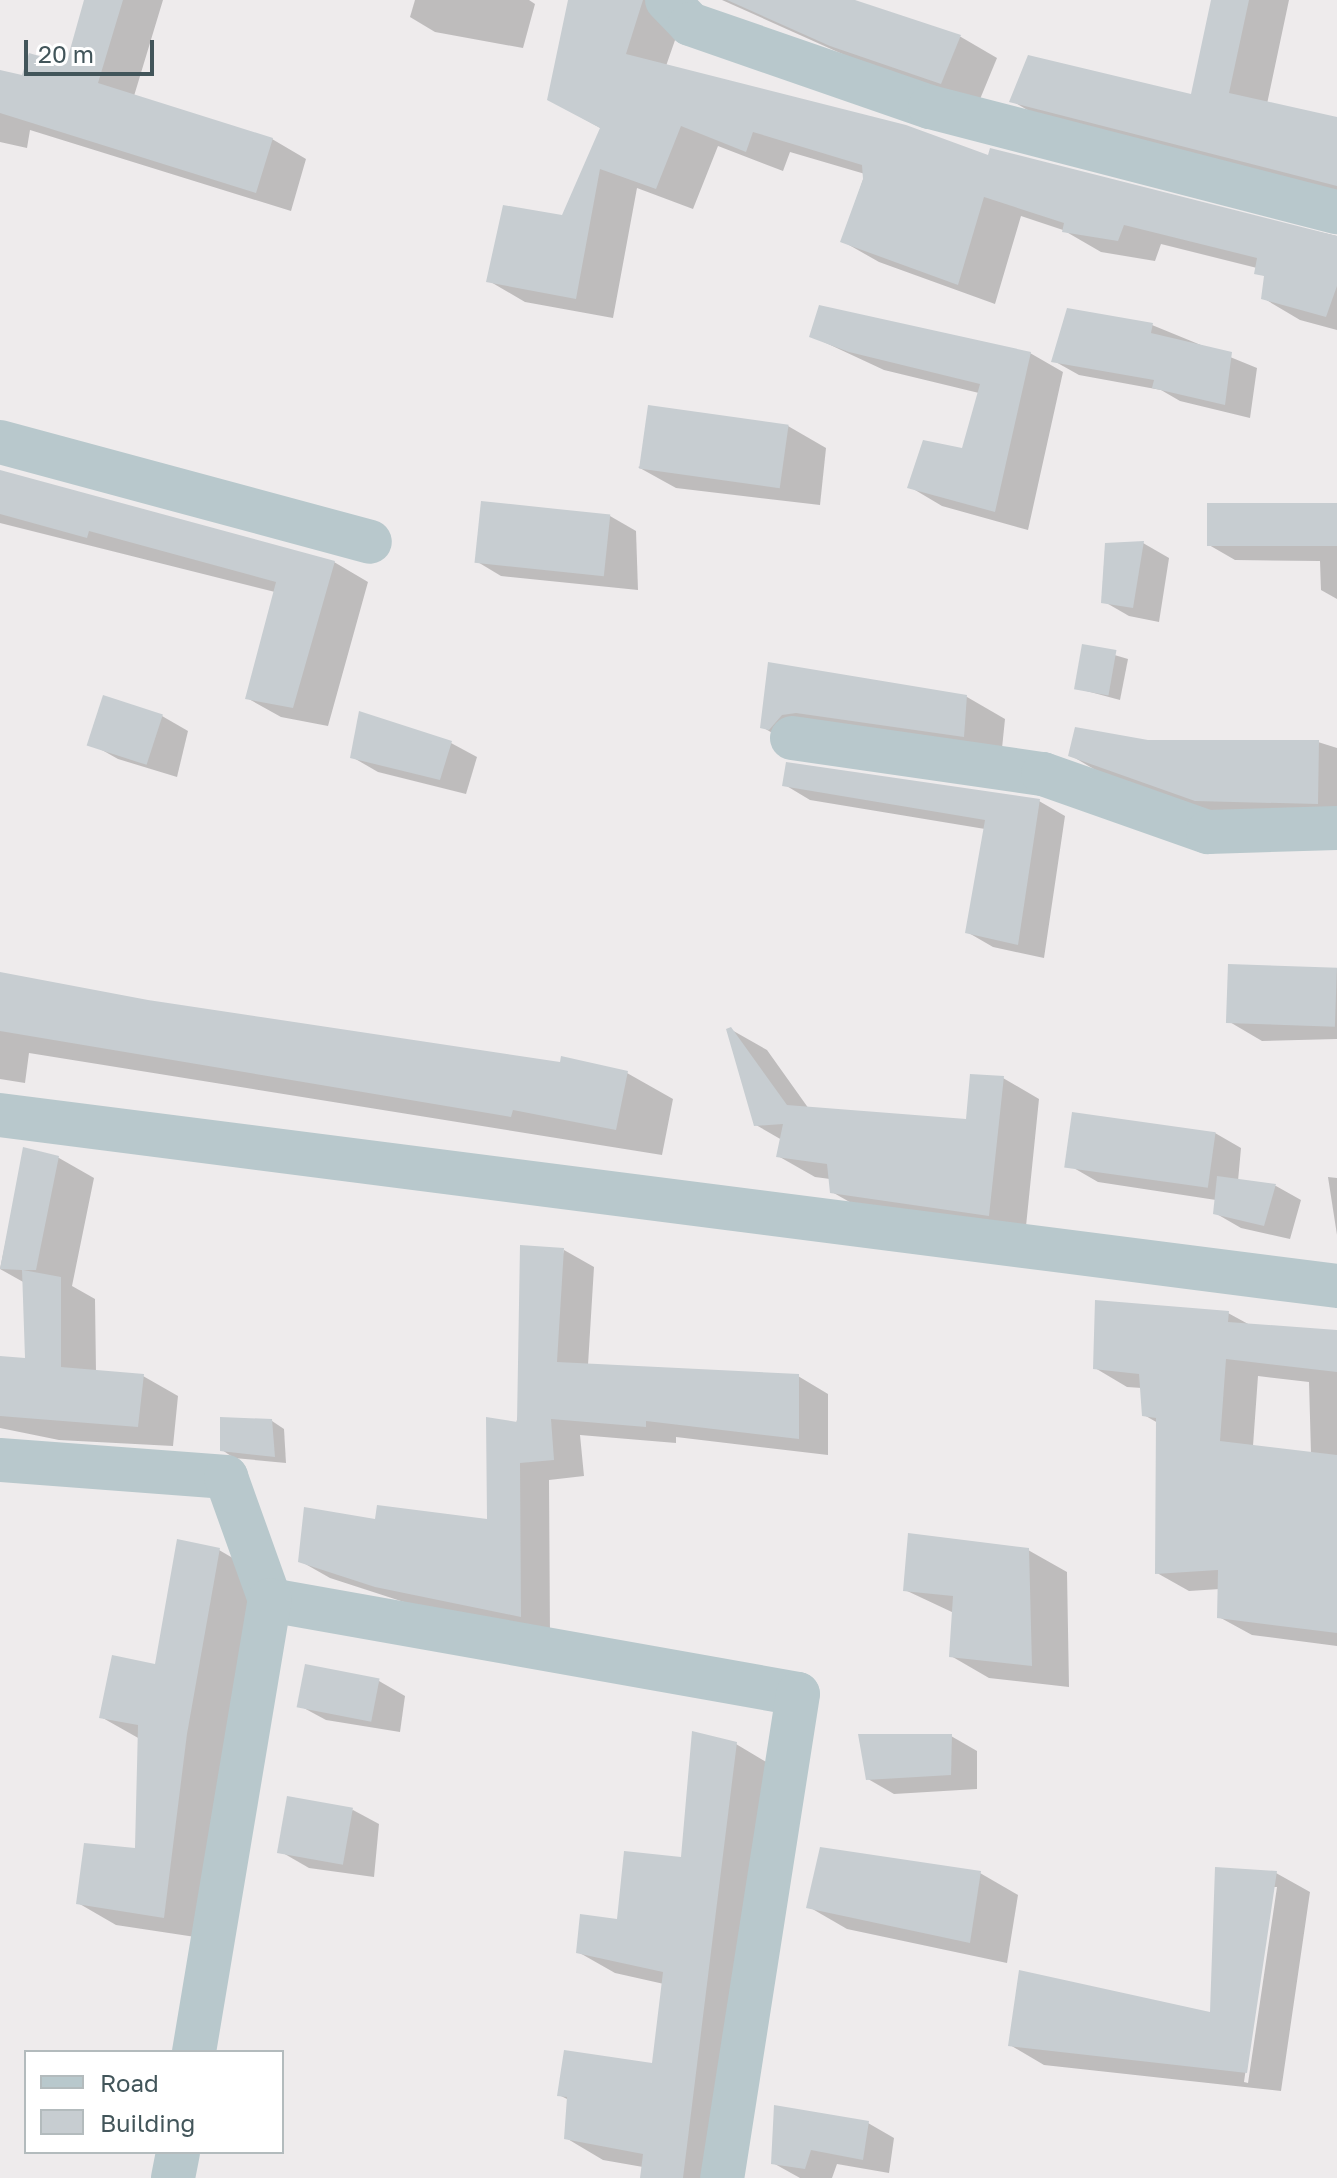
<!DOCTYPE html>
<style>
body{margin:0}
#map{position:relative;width:1337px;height:2178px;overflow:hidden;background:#eeebec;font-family:"Golos Text",sans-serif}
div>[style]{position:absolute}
.shadow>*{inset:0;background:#0003}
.building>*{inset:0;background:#c7cdd1;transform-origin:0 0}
.street>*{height:44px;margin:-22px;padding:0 22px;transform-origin:22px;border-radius:22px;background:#b8c8cc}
span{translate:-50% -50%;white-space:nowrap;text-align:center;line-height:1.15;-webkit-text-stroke:6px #fff;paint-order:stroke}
.legend{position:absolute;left:24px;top:2050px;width:260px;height:104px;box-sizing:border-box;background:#fff;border:2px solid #b3bbbd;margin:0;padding:10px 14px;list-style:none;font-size:24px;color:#42555a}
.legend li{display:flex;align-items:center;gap:16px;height:40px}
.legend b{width:40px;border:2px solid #b3bbbd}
.scale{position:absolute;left:24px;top:40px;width:130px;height:36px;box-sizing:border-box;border:4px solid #42555a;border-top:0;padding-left:10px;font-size:24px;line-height:28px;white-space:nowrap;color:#42555a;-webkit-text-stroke:6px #fff;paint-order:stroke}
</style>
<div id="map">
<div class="shadow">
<div style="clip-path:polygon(86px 0,163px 0,134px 96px,272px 139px,306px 159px,291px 211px,30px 130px,27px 148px,0 142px,0 72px,23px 78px,68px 67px)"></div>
<div style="clip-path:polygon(415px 0,529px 0,535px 4px,523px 48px,435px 32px,410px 17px)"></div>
<div style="clip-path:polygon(570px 0,689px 0,666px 66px,989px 157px,1337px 236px,1337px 330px,1300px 320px,1263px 298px,1266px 278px,1257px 268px,1161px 244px,1155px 261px,1101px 252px,1063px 230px,1021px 216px,995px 304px,879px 262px,842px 241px,865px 174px,790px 152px,783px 171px,718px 146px,693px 209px,637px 188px,613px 318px,525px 302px,489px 281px,563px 217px,602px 129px,549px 99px)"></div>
<div style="clip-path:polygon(722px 0,850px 0,961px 37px,997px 58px,978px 104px,869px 66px)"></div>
<div style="clip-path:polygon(1213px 0,1289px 0,1267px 104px,1337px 119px,1337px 196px,1048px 122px,1012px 101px,1193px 97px)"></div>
<div style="clip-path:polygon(1152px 325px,1257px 368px,1250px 418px,1180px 401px,1161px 390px,1079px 375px,1054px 361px)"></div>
<div style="clip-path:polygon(811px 336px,1030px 353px,1063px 372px,1028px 530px,942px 506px,910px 487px,964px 451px,979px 393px,884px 370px)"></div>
<div style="clip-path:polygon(788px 426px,826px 448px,820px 505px,676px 488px,638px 467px)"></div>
<div style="clip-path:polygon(0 472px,334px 562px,368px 582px,328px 726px,281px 717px,247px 698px,275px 592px,0 523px)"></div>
<div style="clip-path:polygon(1337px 506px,1337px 599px,1321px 590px,1320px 561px,1235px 560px,1209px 545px)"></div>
<div style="clip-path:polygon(610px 516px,636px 531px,638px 590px,501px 576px,476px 561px)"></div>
<div style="clip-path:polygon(1143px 543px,1169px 558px,1159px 622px,1129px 616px,1103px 601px)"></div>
<div style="clip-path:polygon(1084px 646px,1128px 659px,1120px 700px,1079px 689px)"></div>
<div style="clip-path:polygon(770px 665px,967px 697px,1005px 719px,1001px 758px,800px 749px,762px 727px)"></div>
<div style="clip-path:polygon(162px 716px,188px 731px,177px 777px,118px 759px,93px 745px)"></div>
<div style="clip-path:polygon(1148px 742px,1318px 742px,1337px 748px,1337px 822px,1231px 819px,1104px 775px,1070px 755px)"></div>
<div style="clip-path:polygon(451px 743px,477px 757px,466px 794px,378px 772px,352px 757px)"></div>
<div style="clip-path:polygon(785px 785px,1039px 801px,1065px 816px,1044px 958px,993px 947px,967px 932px,985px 829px,810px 800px)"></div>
<div style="clip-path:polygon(1337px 968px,1337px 1039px,1262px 1041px,1228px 1021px)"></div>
<div style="clip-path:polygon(0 974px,147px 1002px,627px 1073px,673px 1099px,662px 1155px,29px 1053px,25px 1083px,0 1079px)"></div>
<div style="clip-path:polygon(730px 1029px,767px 1050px,809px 1109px,968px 1121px,1003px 1078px,1039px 1099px,1025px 1236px,869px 1213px,832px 1192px,830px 1179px,815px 1177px,778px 1156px,782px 1140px,756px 1125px)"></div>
<div style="clip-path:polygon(1215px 1133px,1241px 1148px,1238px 1181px,1276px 1186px,1301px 1200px,1290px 1239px,1241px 1228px,1215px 1213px,1216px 1200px,1098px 1182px,1072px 1167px)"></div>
<div style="clip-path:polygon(25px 1149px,59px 1158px,94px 1178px,72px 1286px,95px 1299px,96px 1372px,143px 1376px,178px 1396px,173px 1446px,59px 1440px,0 1428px,0 1358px,28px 1360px,25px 1283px,0 1269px)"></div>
<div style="clip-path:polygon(1328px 1177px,1337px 1178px,1337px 1235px)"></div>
<div style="clip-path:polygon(564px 1250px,594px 1267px,588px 1365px,798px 1376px,828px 1394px,828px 1455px,676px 1437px,676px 1443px,580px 1435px,584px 1476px,549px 1480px,550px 1633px,407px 1603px,330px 1578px,300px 1561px,377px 1521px,489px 1521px)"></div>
<div style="clip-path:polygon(evenodd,1228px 1313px,1250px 1325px,1337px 1332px,1337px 1646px,1252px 1635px,1219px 1617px,1220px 1589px,1189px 1591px,1157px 1573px,1158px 1423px,1144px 1415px,1142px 1388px,1127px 1387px,1095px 1368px,1228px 1313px,1258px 1376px,1309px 1382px,1311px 1454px,1253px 1446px,1258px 1376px)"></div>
<div style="clip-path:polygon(272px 1421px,284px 1429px,286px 1463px,234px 1458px,222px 1450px)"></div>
<div style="clip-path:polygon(219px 1550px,257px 1572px,202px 1938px,116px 1925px,78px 1903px,137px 1850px,140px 1739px,101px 1717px,156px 1667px)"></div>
<div style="clip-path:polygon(1028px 1550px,1067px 1572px,1069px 1687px,989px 1678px,951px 1656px,954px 1613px,905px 1590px)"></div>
<div style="clip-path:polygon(379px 1681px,405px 1696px,400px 1732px,326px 1720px,300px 1706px)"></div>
<div style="clip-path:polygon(951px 1736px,977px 1751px,977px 1789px,894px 1794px,868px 1779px)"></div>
<div style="clip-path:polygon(736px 1744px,773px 1766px,723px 2178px,642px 2178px,643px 2167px,603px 2160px,566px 2138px,569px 2100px,559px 2095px,654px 2066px,664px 1984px,615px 1973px,578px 1952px,619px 1921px,683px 1859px)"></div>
<div style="clip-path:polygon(353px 1810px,379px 1824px,374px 1877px,309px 1868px,283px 1853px)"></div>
<div style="clip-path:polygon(980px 1873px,1018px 1895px,1007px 1963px,847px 1929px,809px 1907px)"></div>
<div style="clip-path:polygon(evenodd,1276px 1873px,1310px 1892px,1281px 2091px,1044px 2065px,1010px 2045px,1212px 2015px,1276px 1873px,1272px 1887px,1277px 1887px,1248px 2083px,1244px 2082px,1272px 1887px)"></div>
<div style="clip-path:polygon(868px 2123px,894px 2138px,889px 2173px,837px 2164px,832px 2178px,800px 2178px,773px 2163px)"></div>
</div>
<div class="building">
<div style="clip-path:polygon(84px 0,123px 0,98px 83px,273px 138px,256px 193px,0 113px,0 70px,22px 75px,29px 53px,66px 64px)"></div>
<div style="clip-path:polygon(568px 0,643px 0,626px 54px,906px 125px,988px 155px,990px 148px,1337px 236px,1337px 286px,1326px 317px,1261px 299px,1264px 276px,1254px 274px,1257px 258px,1124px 225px,1118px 241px,1062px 232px,1064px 223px,984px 197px,958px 285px,840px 242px,863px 179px,862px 165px,753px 132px,746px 152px,681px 126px,656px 189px,600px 169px,576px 299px,486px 282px,503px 205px,562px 215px,600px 128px,547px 100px)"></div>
<div style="clip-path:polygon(727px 0,855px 0,961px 35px,941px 84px,830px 46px)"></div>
<div style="clip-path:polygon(1211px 0,1249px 0,1229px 93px,1337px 117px,1337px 186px,1009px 102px,1028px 55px,1191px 94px)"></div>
<div style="clip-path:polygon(819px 305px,1031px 352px,995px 512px,907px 488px,923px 440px,962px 448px,980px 384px,849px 352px,809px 337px)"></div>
<div style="clip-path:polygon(1067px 308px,1153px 323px,1151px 333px,1232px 352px,1225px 405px,1152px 388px,1154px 380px,1051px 362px)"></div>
<div style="left:648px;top:405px;width:142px;height:64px;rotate:8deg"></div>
<div style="clip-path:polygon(0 470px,335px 561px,293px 708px,245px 699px,276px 582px,89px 531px,87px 538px,0 514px)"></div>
<div style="left:481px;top:501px;width:130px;height:62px;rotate:6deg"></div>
<div style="left:1207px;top:503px;width:130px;height:43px"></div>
<div style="clip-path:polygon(1144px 541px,1133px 608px,1101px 603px,1105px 543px)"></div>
<div style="left:1082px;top:644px;width:35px;height:46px;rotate:10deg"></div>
<div style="clip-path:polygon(768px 662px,967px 695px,964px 737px,796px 713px,782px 715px,769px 730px,760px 728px)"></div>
<div style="left:103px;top:695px;width:63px;height:53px;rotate:18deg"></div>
<div style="clip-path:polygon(359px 711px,452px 741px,440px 780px,350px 758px)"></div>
<div style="clip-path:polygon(1075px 727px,1148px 740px,1319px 740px,1318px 804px,1195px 801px,1068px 756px)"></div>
<div style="clip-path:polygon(786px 762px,1040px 799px,1018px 945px,965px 933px,985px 820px,782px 786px)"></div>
<div style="left:1228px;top:964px;width:109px;height:59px;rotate:2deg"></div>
<div style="clip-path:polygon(0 972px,148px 1000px,560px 1062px,561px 1056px,628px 1071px,616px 1130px,513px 1110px,511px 1117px,0 1031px)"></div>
<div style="clip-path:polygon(731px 1027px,787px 1105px,966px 1119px,970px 1074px,1004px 1076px,989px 1216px,830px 1193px,827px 1164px,776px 1157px,783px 1124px,754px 1126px,726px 1029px)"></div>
<div style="left:1072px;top:1112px;width:145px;height:56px;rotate:8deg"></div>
<div style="clip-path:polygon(23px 1147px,59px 1156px,36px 1270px,23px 1270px,61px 1277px,61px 1367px,144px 1374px,138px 1427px,0 1416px,0 1356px,25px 1358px,22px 1270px,0 1269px)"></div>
<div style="clip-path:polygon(1217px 1176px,1276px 1184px,1264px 1226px,1213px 1214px)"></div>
<div style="clip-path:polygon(520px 1245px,564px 1248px,557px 1362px,799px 1374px,799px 1439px,646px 1421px,646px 1427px,551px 1419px,554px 1460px,520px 1463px,521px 1617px,375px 1587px,298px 1562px,304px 1507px,375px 1519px,377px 1505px,487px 1519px,486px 1417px,517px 1422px)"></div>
<div style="clip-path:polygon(1095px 1300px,1229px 1311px,1228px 1322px,1337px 1330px,1337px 1372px,1226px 1359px,1220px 1441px,1337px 1455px,1337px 1633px,1217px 1618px,1218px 1570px,1155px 1574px,1156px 1418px,1142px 1416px,1139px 1374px,1093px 1369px)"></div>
<div style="clip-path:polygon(220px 1417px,272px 1419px,275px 1457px,220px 1451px)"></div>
<div style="clip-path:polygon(908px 1533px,1029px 1548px,1032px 1666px,949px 1657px,953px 1596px,903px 1591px)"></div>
<div style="clip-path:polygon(177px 1539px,220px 1548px,187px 1734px,164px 1918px,76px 1904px,84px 1843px,135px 1848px,138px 1725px,99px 1718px,112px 1655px,155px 1664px)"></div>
<div style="left:305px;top:1664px;width:76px;height:44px;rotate:11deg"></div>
<div style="clip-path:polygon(692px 1731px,737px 1742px,683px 2178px,640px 2178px,643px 2154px,564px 2139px,567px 2097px,557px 2096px,564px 2050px,652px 2063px,663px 1972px,576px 1953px,580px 1914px,617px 1919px,624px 1851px,681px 1857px)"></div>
<div style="clip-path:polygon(858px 1734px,952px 1734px,951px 1775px,866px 1780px)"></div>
<div style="left:287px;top:1796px;width:67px;height:58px;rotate:10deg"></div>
<div style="clip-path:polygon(820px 1847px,981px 1871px,970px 1943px,806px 1908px)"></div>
<div style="clip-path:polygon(1215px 1867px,1277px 1871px,1247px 2073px,1008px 2046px,1019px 1970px,1210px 2012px)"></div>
<div style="clip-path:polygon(774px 2105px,869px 2121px,863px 2160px,811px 2150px,805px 2169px,771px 2164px)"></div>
</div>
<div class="street">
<div style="left:667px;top:0;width:33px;rotate:46deg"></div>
<div style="left:690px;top:24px;width:254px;rotate:19.1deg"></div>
<div style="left:930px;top:107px;width:420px;rotate:14.5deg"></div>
<div style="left:0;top:442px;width:383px;rotate:15.1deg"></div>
<div style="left:792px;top:738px;width:254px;rotate:8.2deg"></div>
<div style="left:1043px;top:774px;width:175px;rotate:19.4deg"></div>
<div style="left:1208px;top:832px;width:129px;rotate:-1.8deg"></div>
<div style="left:0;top:1115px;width:1348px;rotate:7.29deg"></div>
<div style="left:0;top:1460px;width:227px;rotate:4.3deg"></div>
<div style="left:226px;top:1477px;width:131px;rotate:70.3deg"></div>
<div style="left:270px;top:1600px;width:536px;rotate:10.09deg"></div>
<div style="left:798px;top:1694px;width:490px;rotate:98.9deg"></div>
<div style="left:194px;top:2052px;width:458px;rotate:-80.5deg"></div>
<div style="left:173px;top:2178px;width:26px;rotate:-79deg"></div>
</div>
<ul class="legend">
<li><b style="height:10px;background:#b8c8cc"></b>Road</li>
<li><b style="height:22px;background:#c7cdd1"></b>Building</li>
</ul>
<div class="scale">20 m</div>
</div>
